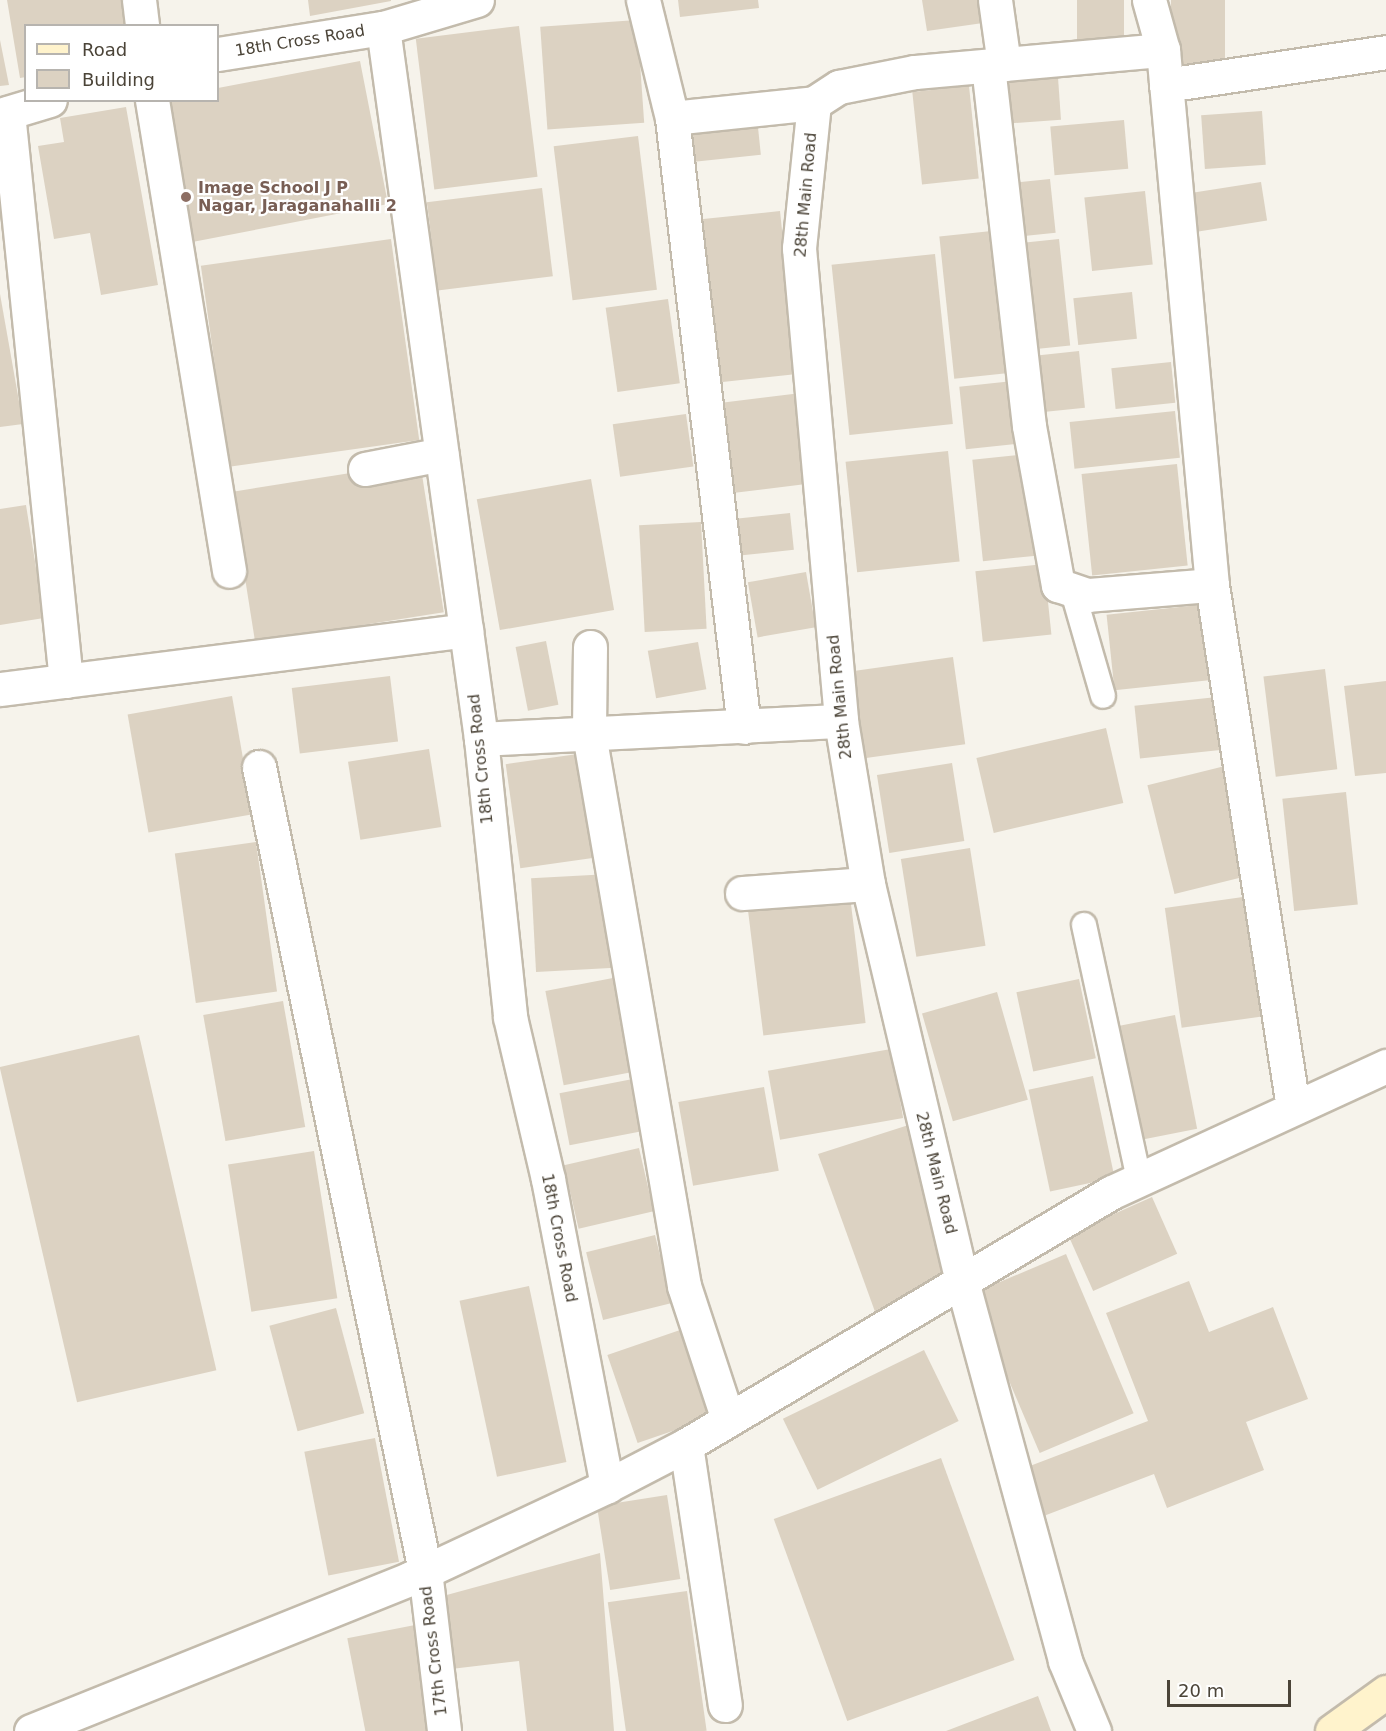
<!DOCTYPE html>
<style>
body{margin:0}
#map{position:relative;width:1386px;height:1731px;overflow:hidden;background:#f6f3eb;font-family:"DejaVu Sans",sans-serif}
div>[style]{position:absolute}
.building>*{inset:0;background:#dcd2c2;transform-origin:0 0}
.roads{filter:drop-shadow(2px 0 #c3bbac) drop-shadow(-2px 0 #c3bbac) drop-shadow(0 2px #c3bbac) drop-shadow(0 -2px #c3bbac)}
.lane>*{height:24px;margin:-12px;padding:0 12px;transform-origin:12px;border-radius:12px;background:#fff}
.street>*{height:33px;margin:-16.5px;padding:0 16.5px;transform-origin:16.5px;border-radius:16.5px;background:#fff}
.secondary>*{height:33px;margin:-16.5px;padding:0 16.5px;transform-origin:16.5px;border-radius:16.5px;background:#fff3cc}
.dots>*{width:16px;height:16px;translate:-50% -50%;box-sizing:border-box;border:3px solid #fff;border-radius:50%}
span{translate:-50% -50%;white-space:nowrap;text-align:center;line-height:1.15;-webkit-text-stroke:4.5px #fff;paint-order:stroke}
.street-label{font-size:16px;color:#4b4438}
.education-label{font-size:16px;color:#785e54;font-weight:700}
.left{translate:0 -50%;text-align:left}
.legend{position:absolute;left:24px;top:24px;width:195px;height:78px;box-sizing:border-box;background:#fff;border:2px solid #b7b4af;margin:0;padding:8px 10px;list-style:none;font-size:18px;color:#4b4438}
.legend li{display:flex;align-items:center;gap:12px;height:30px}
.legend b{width:30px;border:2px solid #b7b4af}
.scale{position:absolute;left:1167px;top:1680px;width:124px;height:27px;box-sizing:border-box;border:3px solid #4b4438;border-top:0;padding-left:8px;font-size:18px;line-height:21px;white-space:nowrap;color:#4b4438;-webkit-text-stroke:4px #fff;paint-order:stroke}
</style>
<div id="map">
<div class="building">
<div style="clip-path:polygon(7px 0,121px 0,125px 26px,26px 26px,26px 77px,20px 78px)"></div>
<div style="clip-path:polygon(308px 0,391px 0,391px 1px,310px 16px)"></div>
<div style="clip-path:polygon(678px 0,758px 0,759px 8px,680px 17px)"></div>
<div style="clip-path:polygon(922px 0,987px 0,990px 22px,927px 31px)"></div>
<div style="left:1077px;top:0;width:47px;height:47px"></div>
<div style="left:1171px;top:0;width:54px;height:66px"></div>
<div style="left:637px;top:20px;width:103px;height:97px;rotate:86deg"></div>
<div style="left:519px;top:26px;width:152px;height:104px;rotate:83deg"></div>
<div style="clip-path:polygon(0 40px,9px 85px,0 86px)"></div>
<div style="clip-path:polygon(360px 61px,388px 204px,182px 244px,155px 100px,218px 100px,218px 88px)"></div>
<div style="left:1057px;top:63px;width:57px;height:56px;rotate:86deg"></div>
<div style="left:969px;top:86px;width:93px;height:57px;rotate:84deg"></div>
<div style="clip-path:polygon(126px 107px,158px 285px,101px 295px,90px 233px,54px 239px,38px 146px,64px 142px,60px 118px)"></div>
<div style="left:1262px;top:111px;width:54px;height:61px;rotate:86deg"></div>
<div style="left:757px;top:118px;width:37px;height:69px;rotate:84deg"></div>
<div style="left:1124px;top:120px;width:49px;height:74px;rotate:85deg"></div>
<div style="left:638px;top:136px;width:155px;height:85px;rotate:83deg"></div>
<div style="left:1050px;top:179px;width:54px;height:39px;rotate:84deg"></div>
<div style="left:1261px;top:182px;width:39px;height:71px;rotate:81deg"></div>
<div style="left:542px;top:188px;width:89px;height:116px;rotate:83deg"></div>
<div style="left:1145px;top:191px;width:74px;height:61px;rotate:84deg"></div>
<div style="left:780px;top:211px;width:164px;height:82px;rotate:84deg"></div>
<div style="left:1001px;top:230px;width:143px;height:62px;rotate:84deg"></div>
<div style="left:391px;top:239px;width:203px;height:192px;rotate:82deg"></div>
<div style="left:1059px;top:239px;width:107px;height:44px;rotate:84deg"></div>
<div style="left:935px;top:254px;width:171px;height:104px;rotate:84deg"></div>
<div style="left:1132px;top:292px;width:47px;height:59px;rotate:84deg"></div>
<div style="clip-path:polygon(0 294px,23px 424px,0 427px)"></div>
<div style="left:668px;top:299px;width:85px;height:63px;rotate:82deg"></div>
<div style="left:1079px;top:351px;width:57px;height:54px;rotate:84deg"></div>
<div style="left:1171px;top:362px;width:41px;height:60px;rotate:84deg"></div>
<div style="left:1013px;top:381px;width:63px;height:54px;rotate:84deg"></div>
<div style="left:801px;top:393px;width:91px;height:90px;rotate:83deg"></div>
<div style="left:1175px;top:411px;width:47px;height:106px;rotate:84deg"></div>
<div style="left:686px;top:414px;width:53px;height:74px;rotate:82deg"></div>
<div style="left:948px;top:451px;width:111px;height:103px;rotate:84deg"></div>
<div style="left:1028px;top:454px;width:102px;height:56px;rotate:84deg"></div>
<div style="left:420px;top:462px;width:152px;height:191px;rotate:81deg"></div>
<div style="left:1177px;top:464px;width:102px;height:96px;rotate:84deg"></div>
<div style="left:591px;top:479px;width:133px;height:116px;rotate:80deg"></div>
<div style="clip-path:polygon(26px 505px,44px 618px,0 625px,0 509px)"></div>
<div style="left:790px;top:513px;width:37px;height:64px;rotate:84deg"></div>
<div style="left:701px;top:522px;width:107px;height:62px;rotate:87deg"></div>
<div style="left:1044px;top:564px;width:71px;height:69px;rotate:84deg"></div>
<div style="left:806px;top:572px;width:56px;height:59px;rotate:80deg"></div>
<div style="left:1208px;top:604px;width:76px;height:102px;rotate:84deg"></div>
<div style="left:546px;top:641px;width:65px;height:31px;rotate:79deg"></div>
<div style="left:698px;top:642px;width:48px;height:51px;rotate:80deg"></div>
<div style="left:953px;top:657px;width:88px;height:102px;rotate:82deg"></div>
<div style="left:1325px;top:669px;width:101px;height:62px;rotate:83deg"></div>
<div style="left:390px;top:676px;width:66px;height:99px;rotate:83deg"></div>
<div style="clip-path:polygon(1386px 681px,1386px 773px,1355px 776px,1344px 686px)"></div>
<div style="left:232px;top:696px;width:120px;height:106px;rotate:80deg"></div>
<div style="left:1217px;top:697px;width:53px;height:83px;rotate:84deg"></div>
<div style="left:1106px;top:728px;width:77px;height:133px;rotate:77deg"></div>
<div style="left:429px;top:749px;width:79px;height:82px;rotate:81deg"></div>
<div style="left:578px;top:754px;width:105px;height:73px;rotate:82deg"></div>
<div style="left:952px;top:763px;width:79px;height:76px;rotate:81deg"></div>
<div style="left:1225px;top:766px;width:112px;height:80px;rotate:76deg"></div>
<div style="left:1346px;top:792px;width:113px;height:64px;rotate:84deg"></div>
<div style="left:256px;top:842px;width:151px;height:82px;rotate:82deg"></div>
<div style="left:970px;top:848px;width:99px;height:70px;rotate:81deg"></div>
<div style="left:610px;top:874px;width:94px;height:79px;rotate:87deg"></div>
<div style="left:850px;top:896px;width:128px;height:103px;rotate:83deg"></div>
<div style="left:1250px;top:896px;width:121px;height:86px;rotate:82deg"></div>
<div style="left:618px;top:977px;width:96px;height:74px;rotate:79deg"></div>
<div style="left:1079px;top:979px;width:81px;height:64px;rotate:78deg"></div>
<div style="left:997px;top:992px;width:112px;height:78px;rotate:74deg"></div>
<div style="left:283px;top:1001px;width:128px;height:81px;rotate:80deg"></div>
<div style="left:1175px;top:1015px;width:116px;height:67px;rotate:79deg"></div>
<div style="left:139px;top:1035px;width:344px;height:143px;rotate:77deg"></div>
<div style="left:891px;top:1049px;width:70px;height:125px;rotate:80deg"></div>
<div style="left:1093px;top:1076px;width:104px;height:66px;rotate:78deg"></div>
<div style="left:638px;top:1078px;width:53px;height:80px;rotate:79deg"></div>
<div style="left:764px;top:1087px;width:85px;height:87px;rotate:80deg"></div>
<div style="clip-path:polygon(918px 1122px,957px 1276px,878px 1320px,818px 1154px)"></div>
<div style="left:639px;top:1148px;width:65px;height:77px;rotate:77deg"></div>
<div style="left:314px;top:1151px;width:149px;height:87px;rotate:81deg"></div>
<div style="left:1152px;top:1197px;width:62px;height:92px;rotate:66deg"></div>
<div style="left:655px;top:1235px;width:70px;height:71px;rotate:76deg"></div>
<div style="left:1066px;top:1254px;width:173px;height:102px;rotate:67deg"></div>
<div style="clip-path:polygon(1189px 1281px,1209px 1332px,1273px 1307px,1308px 1399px,1246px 1422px,1264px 1470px,1167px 1508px,1154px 1474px,1041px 1517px,1022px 1469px,1148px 1421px,1106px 1313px)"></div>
<div style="left:529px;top:1286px;width:180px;height:71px;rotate:78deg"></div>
<div style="left:336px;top:1308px;width:109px;height:69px;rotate:75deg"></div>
<div style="left:683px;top:1329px;width:93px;height:80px;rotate:71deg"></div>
<div style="left:924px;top:1350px;width:79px;height:157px;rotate:64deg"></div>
<div style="left:375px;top:1438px;width:126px;height:72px;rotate:79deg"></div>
<div style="left:941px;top:1458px;width:215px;height:178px;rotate:70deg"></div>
<div style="left:667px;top:1495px;width:85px;height:71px;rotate:81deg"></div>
<div style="clip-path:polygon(600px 1553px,614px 1731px,527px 1731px,519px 1661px,451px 1669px,443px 1596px)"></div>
<div style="left:687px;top:1591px;width:141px;height:80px;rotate:82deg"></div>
<div style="left:415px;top:1625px;width:108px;height:69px;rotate:79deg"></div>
<div style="clip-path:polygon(1038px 1696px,1051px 1731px,946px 1731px)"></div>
</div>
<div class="roads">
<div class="lane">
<div style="left:1073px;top:592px;width:108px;rotate:73.9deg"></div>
<div style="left:1084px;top:925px;width:260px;rotate:77.8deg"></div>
</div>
<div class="street">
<div style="left:139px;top:0;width:26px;rotate:83deg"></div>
<div style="left:643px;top:0;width:122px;rotate:76.2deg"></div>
<div style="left:672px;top:118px;width:613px;rotate:83.26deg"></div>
<div style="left:995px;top:0;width:65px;rotate:82deg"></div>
<div style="left:1149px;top:0;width:52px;rotate:74.4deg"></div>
<div style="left:1163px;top:50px;width:537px;rotate:84.77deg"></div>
<div style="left:1212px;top:585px;width:528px;rotate:81.18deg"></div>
<div style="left:383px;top:28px;width:718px;rotate:82.15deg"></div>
<div style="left:481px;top:739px;width:280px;rotate:84deg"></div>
<div style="left:510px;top:1017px;width:166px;rotate:76.8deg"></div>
<div style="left:548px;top:1179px;width:313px;rotate:79.1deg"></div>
<div style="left:218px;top:54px;width:167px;rotate:-9deg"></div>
<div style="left:383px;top:28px;width:98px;rotate:-16.6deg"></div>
<div style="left:988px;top:66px;width:362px;rotate:83.5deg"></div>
<div style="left:1029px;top:426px;width:162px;rotate:79.7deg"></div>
<div style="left:1058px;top:585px;width:31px;rotate:19deg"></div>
<div style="left:1087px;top:595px;width:125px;rotate:-4.6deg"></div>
<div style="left:1166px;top:85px;width:222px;rotate:-8.5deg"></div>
<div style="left:152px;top:100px;width:477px;rotate:80.7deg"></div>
<div style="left:814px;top:103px;width:146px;rotate:95.9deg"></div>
<div style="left:799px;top:248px;width:475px;rotate:84.9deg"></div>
<div style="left:841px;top:721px;width:165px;rotate:80.6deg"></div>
<div style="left:868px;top:884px;width:408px;rotate:76.7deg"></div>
<div style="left:962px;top:1281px;width:394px;rotate:74.8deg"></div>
<div style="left:1065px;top:1661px;width:76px;rotate:67.5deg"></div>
<div style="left:8px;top:113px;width:571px;rotate:84.17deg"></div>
<div style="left:0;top:115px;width:52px;rotate:-16.7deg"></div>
<div style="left:672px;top:118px;width:143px;rotate:-6deg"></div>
<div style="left:814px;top:103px;width:30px;rotate:-33deg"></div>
<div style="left:839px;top:87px;width:77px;rotate:-11.2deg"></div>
<div style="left:915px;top:72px;width:249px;rotate:-5.1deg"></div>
<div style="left:365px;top:469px;width:78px;rotate:-11deg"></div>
<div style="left:590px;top:647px;width:87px;rotate:90.7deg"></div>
<div style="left:589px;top:734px;width:560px;rotate:80.23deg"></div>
<div style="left:684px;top:1286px;width:141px;rotate:71.8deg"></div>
<div style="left:0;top:689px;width:470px;rotate:-7.2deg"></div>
<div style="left:481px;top:739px;width:360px;rotate:-2.9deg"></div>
<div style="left:259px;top:767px;width:821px;rotate:78.33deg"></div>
<div style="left:425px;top:1571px;width:161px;rotate:83.2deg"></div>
<div style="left:742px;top:893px;width:126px;rotate:-4.1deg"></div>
<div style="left:686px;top:1445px;width:263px;rotate:81.5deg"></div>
<div style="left:31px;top:1731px;width:410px;rotate:-21.9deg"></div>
<div style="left:411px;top:1578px;width:217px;rotate:-25.1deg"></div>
<div style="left:607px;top:1486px;width:89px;rotate:-27.4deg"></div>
<div style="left:686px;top:1445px;width:495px;rotate:-30.7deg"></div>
<div style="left:1112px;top:1192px;width:302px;rotate:-24.7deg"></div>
</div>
<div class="secondary">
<div style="left:1332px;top:1731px;width:67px;rotate:-35.8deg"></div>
</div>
</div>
<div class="dots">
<div style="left:186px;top:197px;background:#8d6e63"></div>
</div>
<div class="street-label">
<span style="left:300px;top:41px;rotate:-9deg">18th Cross Road</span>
<span style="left:806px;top:195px;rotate:-85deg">28th Main Road</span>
<span style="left:840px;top:697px;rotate:-96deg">28th Main Road</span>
<span style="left:481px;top:759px;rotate:-96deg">18th Cross Road</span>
<span style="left:936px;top:1173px;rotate:76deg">28th Main Road</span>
<span style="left:559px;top:1238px;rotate:79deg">18th Cross Road</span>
<span style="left:434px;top:1651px;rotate:-97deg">17th Cross Road</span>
</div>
<div class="education-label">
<span class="left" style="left:198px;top:197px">Image School J P<br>Nagar, Jaraganahalli 2</span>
</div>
<ul class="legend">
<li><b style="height:8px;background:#fff3cc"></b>Road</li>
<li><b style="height:16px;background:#dcd2c2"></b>Building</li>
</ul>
<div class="scale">20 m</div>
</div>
